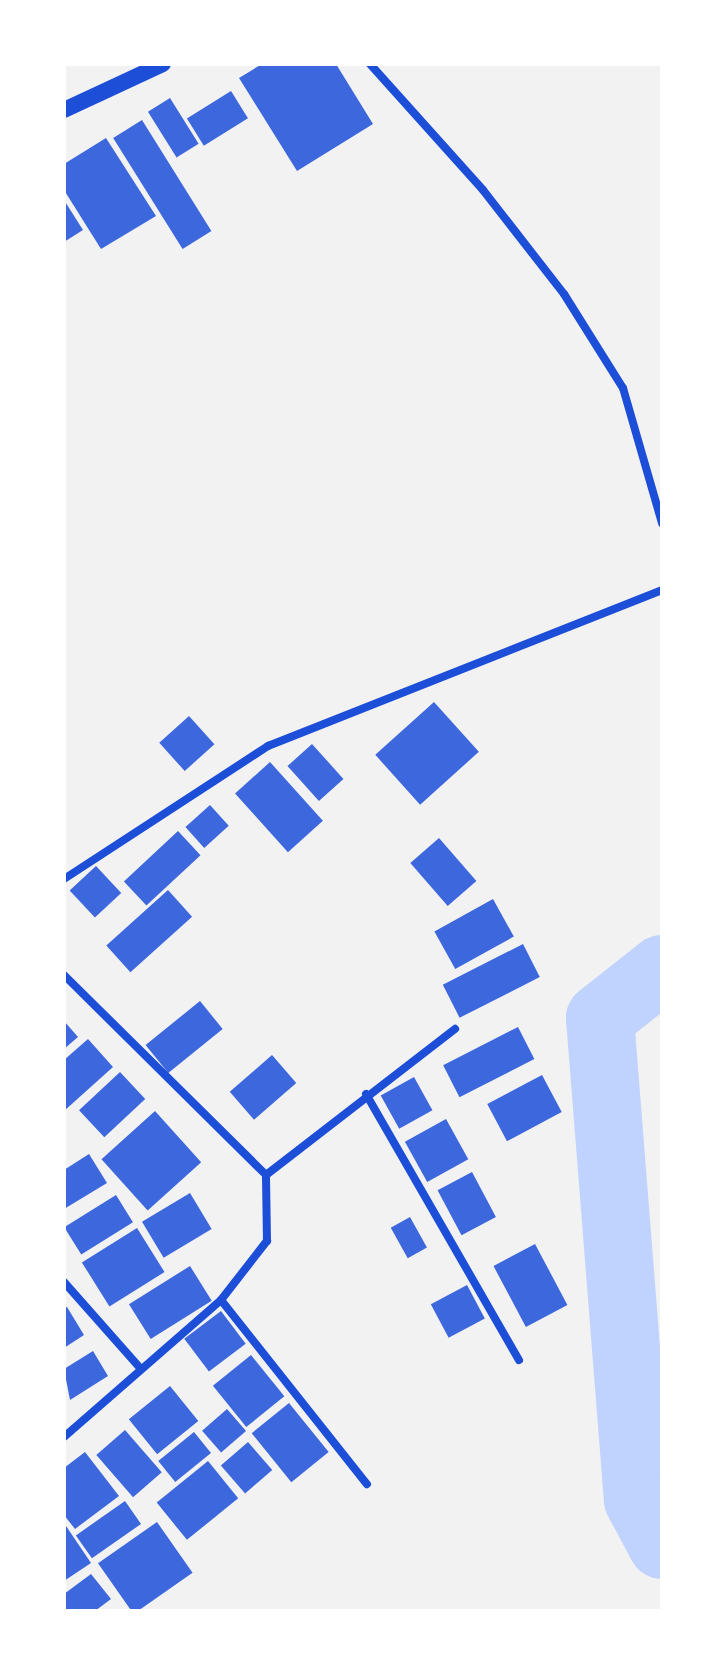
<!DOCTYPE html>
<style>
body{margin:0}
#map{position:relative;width:726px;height:1675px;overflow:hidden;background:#f2f2f2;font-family:"Noto Serif",serif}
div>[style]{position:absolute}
.river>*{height:68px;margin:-34px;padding:0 34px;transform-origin:34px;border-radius:34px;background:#bfd3fe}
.building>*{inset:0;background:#3d67dc;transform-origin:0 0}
.minor>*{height:8px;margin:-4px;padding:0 4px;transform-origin:4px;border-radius:4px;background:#1d4ed8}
.secondary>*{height:16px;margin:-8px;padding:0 8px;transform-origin:8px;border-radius:8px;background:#1d4ed8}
span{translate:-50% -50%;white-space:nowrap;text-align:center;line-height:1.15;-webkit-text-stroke:7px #fff;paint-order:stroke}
.frame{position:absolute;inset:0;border:66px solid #fff;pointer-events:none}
</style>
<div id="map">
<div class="river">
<div style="left:662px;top:969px;width:79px;rotate:141.7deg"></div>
<div style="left:600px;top:1018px;width:483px;rotate:85.5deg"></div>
<div style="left:638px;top:1500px;width:51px;rotate:61.9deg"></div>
</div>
<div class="building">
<div style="clip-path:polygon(262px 64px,336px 64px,373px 124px,297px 171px,239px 78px)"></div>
<div style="left:231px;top:91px;width:32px;height:52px;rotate:58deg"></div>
<div style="left:170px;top:98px;width:54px;height:26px;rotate:58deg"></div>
<div style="left:142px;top:120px;width:131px;height:34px;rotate:58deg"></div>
<div style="clip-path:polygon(106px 138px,156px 216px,101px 249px,64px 190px,64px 164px)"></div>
<div style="clip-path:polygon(64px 200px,83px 230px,64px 242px)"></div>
<div style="left:434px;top:702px;width:67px;height:79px;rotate:48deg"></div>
<div style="left:189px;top:716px;width:38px;height:40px;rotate:48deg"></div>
<div style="left:312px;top:744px;width:47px;height:33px;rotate:48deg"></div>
<div style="left:270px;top:762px;width:79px;height:47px;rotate:48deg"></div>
<div style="left:210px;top:805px;width:28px;height:33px;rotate:48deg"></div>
<div style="left:178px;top:831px;width:33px;height:74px;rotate:47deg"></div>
<div style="left:439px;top:838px;width:57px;height:38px;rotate:49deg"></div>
<div style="left:96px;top:866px;width:37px;height:36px;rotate:47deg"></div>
<div style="left:168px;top:890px;width:36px;height:83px;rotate:48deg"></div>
<div style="left:493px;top:899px;width:43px;height:67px;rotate:61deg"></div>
<div style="left:523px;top:944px;width:37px;height:90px;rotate:63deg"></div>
<div style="left:200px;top:1001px;width:36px;height:70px;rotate:51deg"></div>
<div style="clip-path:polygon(64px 1021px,78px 1037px,64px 1049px)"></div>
<div style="left:518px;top:1027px;width:36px;height:84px;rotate:63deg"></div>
<div style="clip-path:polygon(88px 1039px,113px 1067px,64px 1111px,64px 1060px)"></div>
<div style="left:272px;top:1055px;width:37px;height:56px;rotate:49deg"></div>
<div style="left:120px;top:1072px;width:37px;height:56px;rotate:47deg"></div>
<div style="left:542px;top:1075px;width:42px;height:62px;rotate:62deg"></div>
<div style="left:414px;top:1077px;width:38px;height:38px;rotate:61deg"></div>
<div style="left:155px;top:1111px;width:69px;height:72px;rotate:48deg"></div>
<div style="left:446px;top:1119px;width:46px;height:47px;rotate:61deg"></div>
<div style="clip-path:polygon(89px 1154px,107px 1183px,64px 1209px,64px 1170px)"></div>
<div style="left:472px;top:1172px;width:51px;height:39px;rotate:62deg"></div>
<div style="left:190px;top:1193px;width:42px;height:56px;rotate:59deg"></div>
<div style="left:116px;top:1195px;width:32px;height:61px;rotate:58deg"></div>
<div style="left:410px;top:1217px;width:35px;height:22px;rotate:61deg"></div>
<div style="left:137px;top:1228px;width:52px;height:65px;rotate:58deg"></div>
<div style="left:535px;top:1244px;width:69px;height:47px;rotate:62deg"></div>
<div style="left:190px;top:1266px;width:41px;height:72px;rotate:58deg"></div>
<div style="left:467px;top:1285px;width:38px;height:41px;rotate:62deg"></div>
<div style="clip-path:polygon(67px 1307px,84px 1335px,64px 1348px,64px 1308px)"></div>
<div style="left:221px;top:1311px;width:41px;height:46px;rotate:53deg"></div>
<div style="clip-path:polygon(93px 1351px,108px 1376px,70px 1400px,64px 1369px)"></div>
<div style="left:251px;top:1355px;width:53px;height:49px;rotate:51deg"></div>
<div style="left:170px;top:1386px;width:45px;height:53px;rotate:51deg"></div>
<div style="left:289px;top:1403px;width:63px;height:48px;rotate:51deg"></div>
<div style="left:227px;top:1409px;width:29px;height:33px;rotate:49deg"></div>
<div style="left:125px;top:1430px;width:56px;height:38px;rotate:49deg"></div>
<div style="left:194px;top:1432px;width:27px;height:46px;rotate:51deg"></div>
<div style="left:248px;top:1442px;width:37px;height:36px;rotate:49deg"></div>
<div style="clip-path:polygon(85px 1452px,119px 1496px,75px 1529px,64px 1515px,64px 1468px)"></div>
<div style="left:208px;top:1461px;width:48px;height:66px;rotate:51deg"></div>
<div style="left:125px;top:1501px;width:28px;height:60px;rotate:55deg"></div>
<div style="left:157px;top:1522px;width:62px;height:72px;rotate:55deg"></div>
<div style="clip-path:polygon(64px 1523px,91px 1563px,64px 1581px)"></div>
<div style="clip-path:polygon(91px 1574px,111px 1599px,95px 1611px,64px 1611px,64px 1594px)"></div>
</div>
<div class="minor">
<div style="left:370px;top:64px;width:169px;rotate:48.1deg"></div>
<div style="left:483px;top:190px;width:132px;rotate:52.1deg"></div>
<div style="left:564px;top:294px;width:111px;rotate:57.9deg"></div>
<div style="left:623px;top:388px;width:141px;rotate:73.9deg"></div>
<div style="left:64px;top:879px;width:244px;rotate:-33.1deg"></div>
<div style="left:268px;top:746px;width:424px;rotate:-21.6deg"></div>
<div style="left:64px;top:975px;width:284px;rotate:44.7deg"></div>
<div style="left:366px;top:1094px;width:307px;rotate:60.1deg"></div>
<div style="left:64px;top:1282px;width:115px;rotate:48.5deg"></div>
<div style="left:221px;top:1300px;width:235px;rotate:51.6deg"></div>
<div style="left:64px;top:1437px;width:208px;rotate:-41.1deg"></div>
<div style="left:221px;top:1300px;width:75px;rotate:-52.1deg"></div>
<div style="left:267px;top:1241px;width:66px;rotate:-90.9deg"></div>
<div style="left:266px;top:1175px;width:239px;rotate:-37.7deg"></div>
</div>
<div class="secondary">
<div style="left:64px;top:110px;width:109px;rotate:-24.9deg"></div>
</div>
<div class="frame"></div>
</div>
